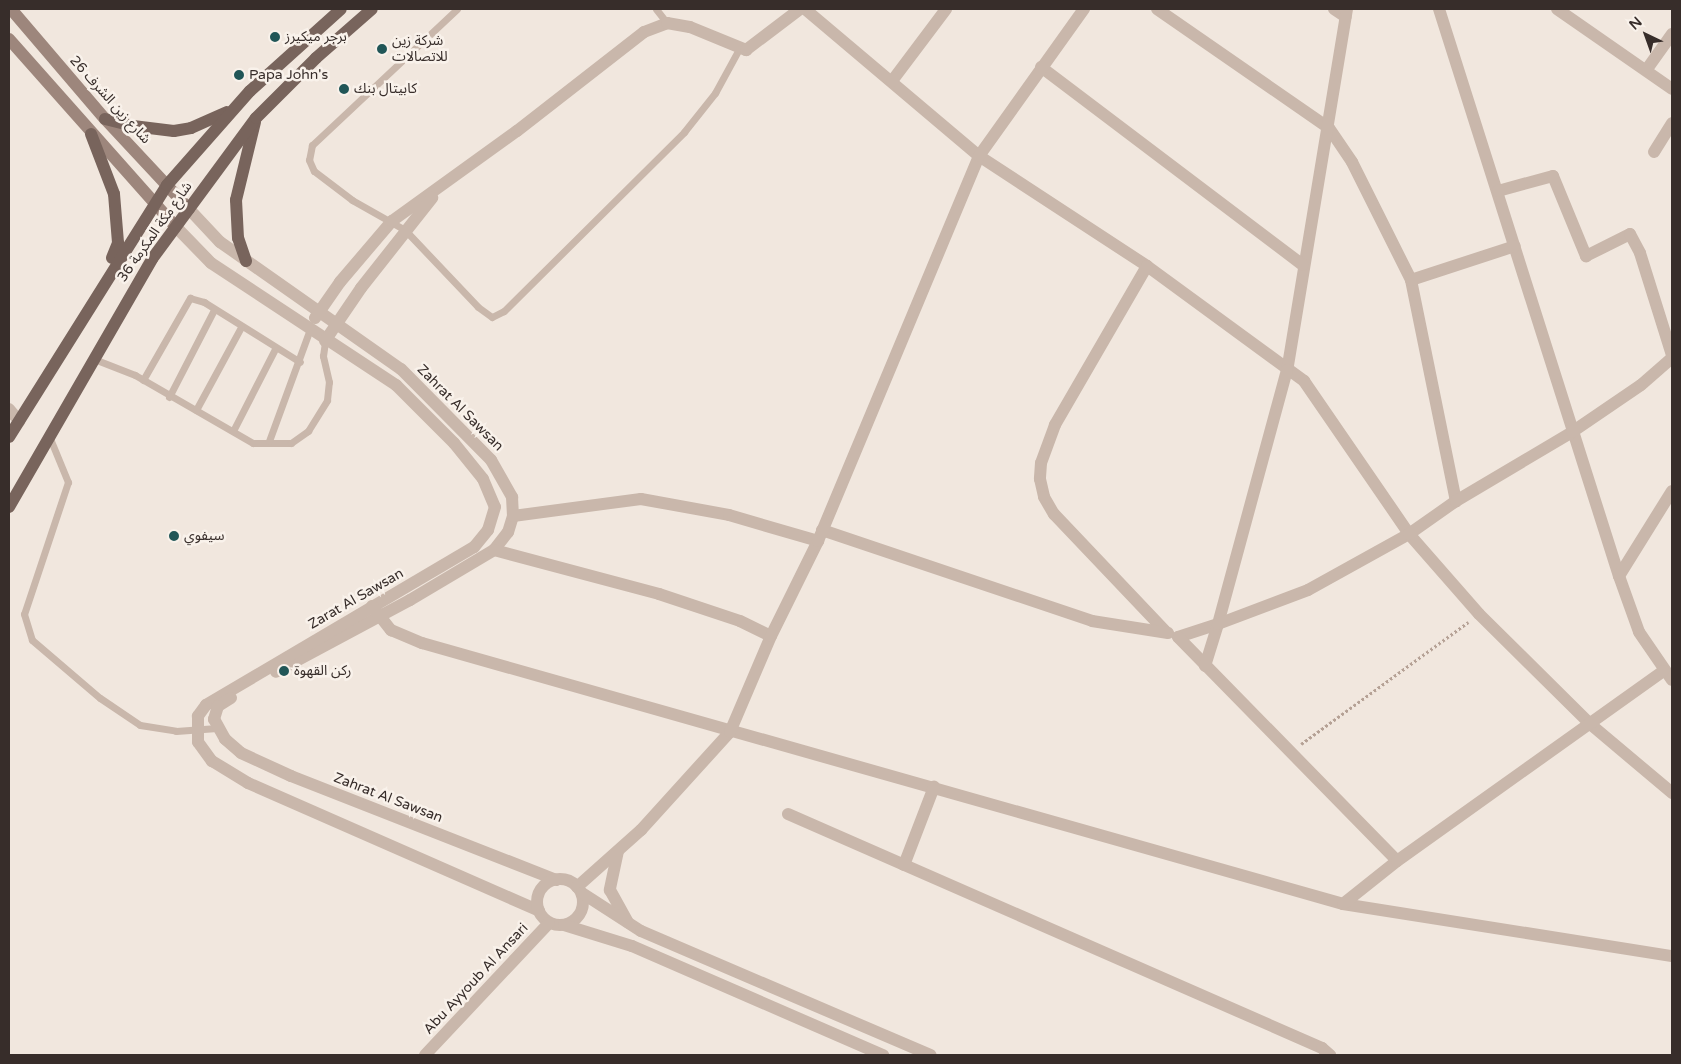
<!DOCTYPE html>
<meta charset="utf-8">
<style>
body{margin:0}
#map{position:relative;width:1681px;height:1064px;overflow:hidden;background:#f1e7de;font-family:"Varela Round","Noto Sans Arabic",sans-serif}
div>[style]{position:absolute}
.path>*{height:2.5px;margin-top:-1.25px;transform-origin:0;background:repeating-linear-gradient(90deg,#b5a195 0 2.5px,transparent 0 5px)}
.lane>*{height:7px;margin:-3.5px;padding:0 3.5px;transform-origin:3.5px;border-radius:3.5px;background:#c9b7ab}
.street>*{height:12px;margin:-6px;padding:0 6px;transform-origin:6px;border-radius:6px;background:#c9b7ab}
.street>.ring{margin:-6px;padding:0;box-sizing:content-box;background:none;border:12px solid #c9b7ab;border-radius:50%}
.secondary>*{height:12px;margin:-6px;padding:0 6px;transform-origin:6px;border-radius:6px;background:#9d867c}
.primary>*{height:12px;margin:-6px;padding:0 6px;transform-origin:6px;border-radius:6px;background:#78645c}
.dots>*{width:14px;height:14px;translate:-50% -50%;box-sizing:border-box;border:2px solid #f9f2eb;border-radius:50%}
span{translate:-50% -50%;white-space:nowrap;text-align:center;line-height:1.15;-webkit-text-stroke:5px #f9f2eb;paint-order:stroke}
.poi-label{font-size:14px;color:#372d2a}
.left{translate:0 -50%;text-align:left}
.street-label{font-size:14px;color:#372d2a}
.frame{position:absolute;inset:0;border:10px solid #372d2a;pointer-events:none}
.north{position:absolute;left:1621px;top:10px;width:50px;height:50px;-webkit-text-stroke:4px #f9f2eb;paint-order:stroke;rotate:318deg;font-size:14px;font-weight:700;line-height:20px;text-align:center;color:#372d2a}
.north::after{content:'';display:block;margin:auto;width:18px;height:22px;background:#372d2a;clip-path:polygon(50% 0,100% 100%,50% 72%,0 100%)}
</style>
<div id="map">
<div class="path">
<div style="left:1301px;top:744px;width:207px;rotate:-36.1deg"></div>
</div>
<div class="lane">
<div style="left:457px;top:9px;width:199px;rotate:136.8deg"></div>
<div style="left:312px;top:145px;width:15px;rotate:101deg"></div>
<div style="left:309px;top:160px;width:12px;rotate:66deg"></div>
<div style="left:314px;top:171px;width:48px;rotate:37.3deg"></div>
<div style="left:352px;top:200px;width:61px;rotate:29.5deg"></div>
<div style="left:405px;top:230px;width:106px;rotate:46.5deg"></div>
<div style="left:478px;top:307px;width:17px;rotate:36deg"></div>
<div style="left:492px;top:317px;width:13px;rotate:-27deg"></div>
<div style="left:504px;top:311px;width:254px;rotate:-44.8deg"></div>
<div style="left:684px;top:132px;width:50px;rotate:-51.5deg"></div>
<div style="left:715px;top:93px;width:50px;rotate:-61.4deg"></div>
<div style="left:656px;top:9px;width:18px;rotate:52deg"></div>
<div style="left:94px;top:359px;width:44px;rotate:21.3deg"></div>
<div style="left:135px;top:375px;width:136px;rotate:30deg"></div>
<div style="left:253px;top:443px;width:38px"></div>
<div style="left:291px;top:443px;width:21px;rotate:-35deg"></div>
<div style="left:308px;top:431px;width:36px;rotate:-58deg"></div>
<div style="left:327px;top:400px;width:18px;rotate:-84deg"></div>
<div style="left:329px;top:382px;width:27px;rotate:-103deg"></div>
<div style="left:323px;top:356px;width:15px;rotate:-82deg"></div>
<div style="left:143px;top:380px;width:95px;rotate:-60.2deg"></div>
<div style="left:190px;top:298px;width:15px;rotate:16deg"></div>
<div style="left:204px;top:302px;width:113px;rotate:32deg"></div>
<div style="left:169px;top:397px;width:98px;rotate:-62.7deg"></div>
<div style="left:196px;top:410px;width:94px;rotate:-61.5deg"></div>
<div style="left:233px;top:431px;width:92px;rotate:-62.9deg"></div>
<div style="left:49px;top:436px;width:50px;rotate:67.6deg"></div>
<div style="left:68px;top:482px;width:139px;rotate:108.4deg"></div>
<div style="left:24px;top:614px;width:27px;rotate:73deg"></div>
<div style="left:32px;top:640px;width:89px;rotate:40.5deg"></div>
<div style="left:100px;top:698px;width:48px;rotate:34deg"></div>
<div style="left:140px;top:725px;width:36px;rotate:9deg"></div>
<div style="left:176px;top:731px;width:41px;rotate:-4.2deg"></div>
<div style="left:269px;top:441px;width:119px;rotate:-69.9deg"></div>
</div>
<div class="street">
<div style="left:805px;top:9px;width:228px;rotate:40.2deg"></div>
<div style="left:979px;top:156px;width:201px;rotate:33.2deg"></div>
<div style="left:1147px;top:266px;width:195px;rotate:36.2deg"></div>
<div style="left:1304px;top:381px;width:186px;rotate:55.5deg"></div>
<div style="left:1409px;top:534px;width:106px;rotate:48.8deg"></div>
<div style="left:1479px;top:614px;width:155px;rotate:44.7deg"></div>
<div style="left:1589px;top:723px;width:109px;rotate:40.1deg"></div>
<div style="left:1157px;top:9px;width:209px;rotate:34.7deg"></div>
<div style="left:1329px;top:128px;width:41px;rotate:55.9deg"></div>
<div style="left:1352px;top:162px;width:132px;rotate:63.4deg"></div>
<div style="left:1411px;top:280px;width:226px;rotate:78.5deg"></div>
<div style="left:1334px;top:9px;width:14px;rotate:34deg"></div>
<div style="left:1347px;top:9px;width:366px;rotate:99.4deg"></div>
<div style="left:1287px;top:370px;width:263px;rotate:105.2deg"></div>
<div style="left:1218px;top:624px;width:42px;rotate:162deg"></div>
<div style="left:1178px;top:637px;width:313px;rotate:45.6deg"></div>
<div style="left:1439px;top:9px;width:595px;rotate:72.39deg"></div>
<div style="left:1619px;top:576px;width:59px;rotate:70.3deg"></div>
<div style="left:1639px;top:632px;width:58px;rotate:55.5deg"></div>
<div style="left:1557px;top:9px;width:140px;rotate:34.8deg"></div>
<div style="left:1041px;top:67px;width:328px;rotate:37.1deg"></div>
<div style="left:1647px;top:69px;width:43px;rotate:-54.5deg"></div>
<div style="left:892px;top:81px;width:90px;rotate:-53.1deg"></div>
<div style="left:1654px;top:152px;width:34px;rotate:-58deg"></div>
<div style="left:1498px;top:191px;width:57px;rotate:-15.3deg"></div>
<div style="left:1553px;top:176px;width:87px;rotate:67.6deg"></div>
<div style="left:1586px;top:256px;width:49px;rotate:-26.6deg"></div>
<div style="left:1630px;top:234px;width:21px;rotate:62deg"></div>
<div style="left:1640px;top:253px;width:107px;rotate:72.6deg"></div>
<div style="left:189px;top:209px;width:45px;rotate:46.8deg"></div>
<div style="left:220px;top:242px;width:221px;rotate:35.1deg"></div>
<div style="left:401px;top:369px;width:128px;rotate:45.3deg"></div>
<div style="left:491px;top:460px;width:43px;rotate:60.4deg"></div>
<div style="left:512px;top:497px;width:19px;rotate:87deg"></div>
<div style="left:513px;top:516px;width:17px;rotate:107deg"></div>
<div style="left:508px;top:532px;width:23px;rotate:128deg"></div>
<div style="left:494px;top:550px;width:98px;rotate:149.2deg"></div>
<div style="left:410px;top:600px;width:152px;rotate:151.8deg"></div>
<div style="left:176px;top:227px;width:50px;rotate:45.8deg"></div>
<div style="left:211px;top:263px;width:222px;rotate:33.4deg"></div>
<div style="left:396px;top:385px;width:82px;rotate:45deg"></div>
<div style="left:454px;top:443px;width:46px;rotate:51.1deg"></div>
<div style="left:483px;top:479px;width:30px;rotate:67deg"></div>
<div style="left:495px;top:507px;width:24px;rotate:107deg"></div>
<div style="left:488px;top:530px;width:22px;rotate:129deg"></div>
<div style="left:474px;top:547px;width:311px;rotate:149.5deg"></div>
<div style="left:206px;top:705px;width:14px;rotate:126deg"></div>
<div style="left:198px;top:716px;width:26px;rotate:90deg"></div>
<div style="left:198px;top:742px;width:24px;rotate:54deg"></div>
<div style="left:212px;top:761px;width:42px;rotate:31.4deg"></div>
<div style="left:248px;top:783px;width:318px;rotate:23.7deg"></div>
<div style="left:1147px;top:266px;width:184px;rotate:120.1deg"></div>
<div style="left:1055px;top:425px;width:40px;rotate:110.2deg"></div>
<div style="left:1041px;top:463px;width:16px;rotate:94deg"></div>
<div style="left:1040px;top:479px;width:18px;rotate:77deg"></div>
<div style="left:1044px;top:497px;width:20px;rotate:60deg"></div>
<div style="left:1054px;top:514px;width:163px;rotate:46.5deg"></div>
<div style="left:1411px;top:280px;width:109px;rotate:-18.1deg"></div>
<div style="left:315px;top:318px;width:44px;rotate:-55.2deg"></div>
<div style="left:340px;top:282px;width:80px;rotate:-49.6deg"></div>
<div style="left:392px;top:221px;width:154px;rotate:-35.8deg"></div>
<div style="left:517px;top:131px;width:161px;rotate:-37.9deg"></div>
<div style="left:644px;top:32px;width:25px;rotate:-21deg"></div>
<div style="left:667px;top:23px;width:23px;rotate:10deg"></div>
<div style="left:690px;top:27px;width:61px;rotate:22.3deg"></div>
<div style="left:746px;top:50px;width:68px;rotate:-37.2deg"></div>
<div style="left:325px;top:341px;width:64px;rotate:-55.8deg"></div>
<div style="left:361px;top:288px;width:115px;rotate:-51.7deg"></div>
<div style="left:9px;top:409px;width:16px;rotate:50deg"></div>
<div style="left:513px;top:516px;width:129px;rotate:-7.6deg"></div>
<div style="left:641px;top:499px;width:89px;rotate:10.3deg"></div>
<div style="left:729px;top:515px;width:93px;rotate:16.3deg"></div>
<div style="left:822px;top:530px;width:285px;rotate:18.6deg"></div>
<div style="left:1092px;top:621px;width:77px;rotate:9deg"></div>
<div style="left:494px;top:550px;width:171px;rotate:14.9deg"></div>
<div style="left:659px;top:594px;width:85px;rotate:18.4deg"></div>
<div style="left:740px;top:621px;width:34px;rotate:26deg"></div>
<div style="left:1619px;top:576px;width:100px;rotate:-58.1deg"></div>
<div style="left:372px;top:606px;width:31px;rotate:52deg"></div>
<div style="left:391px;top:630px;width:34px;rotate:23deg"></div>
<div style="left:422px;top:643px;width:957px;rotate:15.82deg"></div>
<div style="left:1343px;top:904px;width:333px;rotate:9deg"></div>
<div style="left:1205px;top:666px;width:44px;rotate:-72.8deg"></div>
<div style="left:1218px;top:624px;width:96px;rotate:-20.7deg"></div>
<div style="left:1308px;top:590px;width:115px;rotate:-29deg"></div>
<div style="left:1409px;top:534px;width:57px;rotate:-35.1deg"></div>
<div style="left:1456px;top:501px;width:135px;rotate:-30.7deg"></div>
<div style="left:1572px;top:432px;width:83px;rotate:-34.3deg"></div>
<div style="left:1641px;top:385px;width:41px;rotate:-41.1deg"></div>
<div style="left:231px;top:698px;width:15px;rotate:148deg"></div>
<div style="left:218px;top:706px;width:14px;rotate:107deg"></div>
<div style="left:214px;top:719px;width:23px;rotate:61deg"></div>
<div style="left:225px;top:739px;width:21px;rotate:41deg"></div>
<div style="left:241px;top:753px;width:55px;rotate:24.7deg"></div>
<div style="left:291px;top:776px;width:285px;rotate:21.4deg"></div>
<div style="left:788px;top:814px;width:583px;rotate:23.66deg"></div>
<div style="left:1322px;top:1048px;width:11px;rotate:41deg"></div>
<div style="left:618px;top:851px;width:40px;rotate:102deg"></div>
<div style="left:610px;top:890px;width:37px;rotate:61deg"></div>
<div style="left:904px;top:865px;width:84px;rotate:-69deg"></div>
<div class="ring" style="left:537px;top:879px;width:34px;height:34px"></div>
<div style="left:577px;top:887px;width:86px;rotate:-41.7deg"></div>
<div style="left:641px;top:830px;width:132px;rotate:-47.8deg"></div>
<div style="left:730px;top:732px;width:104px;rotate:-66.9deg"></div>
<div style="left:771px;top:636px;width:106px;rotate:-63.7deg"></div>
<div style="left:818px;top:541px;width:417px;rotate:-67.3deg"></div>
<div style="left:979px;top:156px;width:181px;rotate:-54.5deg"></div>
<div style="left:582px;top:893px;width:70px;rotate:32.8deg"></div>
<div style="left:641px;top:931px;width:315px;rotate:23.2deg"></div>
<div style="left:1343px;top:904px;width:69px;rotate:-38.5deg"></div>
<div style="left:1397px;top:861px;width:327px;rotate:-35.5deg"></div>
<div style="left:564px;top:925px;width:71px;rotate:17.2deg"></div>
<div style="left:632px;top:946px;width:274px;rotate:23.5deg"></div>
<div style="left:425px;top:1055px;width:181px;rotate:-46.8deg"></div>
</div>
<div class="secondary">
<div style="left:11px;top:9px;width:145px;rotate:49.5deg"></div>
<div style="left:105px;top:119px;width:123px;rotate:47deg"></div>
<div style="left:9px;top:39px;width:251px;rotate:48.4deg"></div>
</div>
<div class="primary">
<div style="left:105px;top:119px;width:29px;rotate:14deg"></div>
<div style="left:133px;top:126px;width:41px;rotate:7deg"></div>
<div style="left:174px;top:131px;width:17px;rotate:-10deg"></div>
<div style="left:191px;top:128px;width:39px;rotate:-24deg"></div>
<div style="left:91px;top:134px;width:64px;rotate:69deg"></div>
<div style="left:114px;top:194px;width:49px;rotate:85.3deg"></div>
<div style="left:118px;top:243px;width:16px;rotate:112deg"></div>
<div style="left:246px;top:261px;width:24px;rotate:-109deg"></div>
<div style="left:238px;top:238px;width:38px;rotate:-93deg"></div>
<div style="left:236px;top:200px;width:80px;rotate:-76.3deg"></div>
<div style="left:9px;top:437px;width:297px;rotate:-57.9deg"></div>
<div style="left:167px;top:185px;width:125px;rotate:-48.6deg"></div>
<div style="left:250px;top:91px;width:122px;rotate:-42deg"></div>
<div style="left:9px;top:507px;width:286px;rotate:-60deg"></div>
<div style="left:152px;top:259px;width:175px;rotate:-53.6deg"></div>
<div style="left:256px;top:118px;width:85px;rotate:-45deg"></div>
<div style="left:316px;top:58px;width:74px;rotate:-41.2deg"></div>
</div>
<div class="dots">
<div style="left:275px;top:37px;background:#215657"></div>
<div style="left:382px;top:49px;background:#215657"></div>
<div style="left:239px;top:75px;background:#215657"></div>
<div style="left:344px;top:89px;background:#215657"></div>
<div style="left:174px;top:536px;background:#215657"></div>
<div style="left:284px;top:671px;background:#215657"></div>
</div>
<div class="poi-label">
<span class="left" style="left:285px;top:37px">برجر ميكيرز</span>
<span class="left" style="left:392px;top:49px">شركة زين<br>للاتصالات</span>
<span class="left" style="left:249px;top:75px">Papa John's</span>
<span class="left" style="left:354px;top:89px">كابيتال بنك</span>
<span class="left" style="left:184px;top:536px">سيفوي</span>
<span class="left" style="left:294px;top:671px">ركن القهوة</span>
</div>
<div class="street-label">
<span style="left:110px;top:100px;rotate:48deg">شارع زين الشرف 26</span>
<span style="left:155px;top:232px;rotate:-55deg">شارع مكة المكرمة 36</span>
<span style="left:460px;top:408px;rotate:45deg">Zahrat Al Sawsan</span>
<span style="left:356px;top:599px;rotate:-30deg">Zarat Al Sawsan</span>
<span style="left:388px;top:798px;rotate:21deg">Zahrat Al Sawsan</span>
<span style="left:476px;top:979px;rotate:-47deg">Abu Ayyoub Al Ansari</span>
</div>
<div class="frame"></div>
<div class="north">N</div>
</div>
